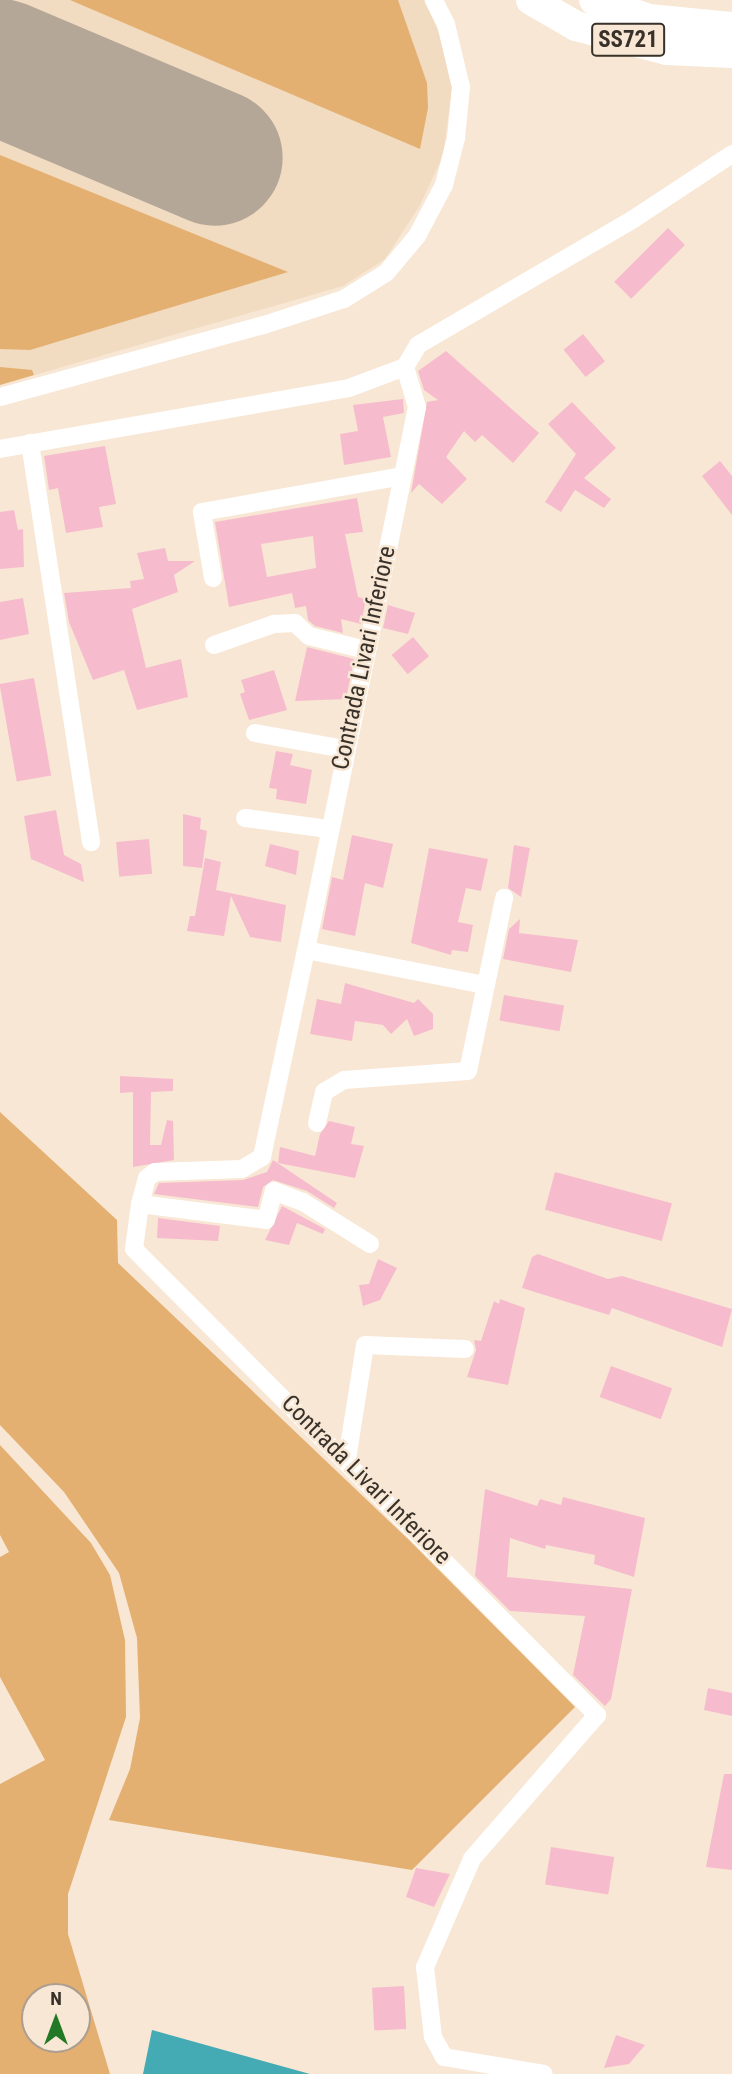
<!DOCTYPE html>
<style>
body{margin:0}
#map{position:relative;width:732px;height:2074px;overflow:hidden;background:#f8e7d4;font-family:"Roboto Condensed",sans-serif}
div>[style]{position:absolute}
.built>*{inset:0;background:#f1dbc1}
.green>*{inset:0;background:#e4b071}
.water>*{inset:0;background:#44aab4}
.runway>*{height:136px;margin:-68px;padding:0 68px;transform-origin:68px;border-radius:68px;background:#b4a798}
.building>*{inset:0;background:#f6bccd;transform-origin:0 0}
.minor>*{height:18px;margin:-9px;padding:0 9px;transform-origin:9px;border-radius:9px;background:#fff}
.trunk>*{height:30px;margin:-15px;padding:0 15px;transform-origin:15px;border-radius:15px;background:#fff}
span{translate:-50% -50%;white-space:nowrap;text-align:center;line-height:1.15;-webkit-text-stroke:5px #f8e7d4;paint-order:stroke}
.shield-label span{padding:2px 5px;background:#f8e7d4;border:2px solid;border-radius:5px;-webkit-text-stroke-width:0}
.shield-label{font-size:23px;color:#38312a;font-weight:700}
.street-label{font-size:24px;color:#38312a}
.north{position:absolute;left:21px;top:1983px;width:70px;height:70px;box-sizing:border-box;background:#f8e7d4;border:2px solid #ab9e90;border-radius:50%;rotate:0deg;font-size:19px;font-weight:700;line-height:28px;text-align:center;color:#38312a}
.north::after{content:'';display:block;margin:auto;width:24px;height:32px;background:#227824;clip-path:polygon(50% 0,100% 100%,50% 72%,0 100%)}
</style>
<div id="map">
<div class="built">
<div style="clip-path:polygon(0 0,424px 0,439px 33px,452px 89px,443px 156px,420px 205px,385px 259px,343px 286px,0 385px)"></div>
</div>
<div class="green">
<div style="clip-path:polygon(70px 0,398px 0,427px 83px,428px 108px,420px 149px)"></div>
<div style="clip-path:polygon(0 155px,288px 272px,30px 350px,0 349px)"></div>
<div style="clip-path:polygon(0 367px,32px 370px,34px 375px,0 385px)"></div>
<div style="clip-path:polygon(0 1112px,117px 1220px,118px 1263px,409px 1540px,575px 1707px,412px 1870px,109px 1820px,130px 1769px,140px 1718px,137px 1638px,119px 1573px,64px 1492px,0 1425px)"></div>
<div style="clip-path:polygon(evenodd,0 1445px,91px 1543px,110px 1575px,125px 1640px,126px 1717px,68px 1894px,68px 1934px,110px 2074px,0 2074px,0 1784px,45px 1760px,0 1677px,0 1557px,9px 1552px,0 1535px,0 1445px,35px 1997px,77px 1997px,77px 2039px,35px 2039px,35px 1997px)"></div>
</div>
<div class="water">
<div style="clip-path:polygon(152px 2030px,310px 2074px,143px 2074px)"></div>
</div>
<div class="runway">
<div style="left:0;top:67px;width:233px;rotate:22.9deg"></div>
</div>
<div class="building">
<div style="left:668px;top:228px;width:24px;height:76px;rotate:45deg"></div>
<div style="left:583px;top:334px;width:35px;height:25px;rotate:51deg"></div>
<div style="clip-path:polygon(446px 351px,539px 433px,513px 463px,482px 435px,475px 442px,464px 431px,446px 457px,467px 479px,442px 504px,419px 484px,411px 493px,427px 402px,438px 400px,424px 390px,418px 371px)"></div>
<div style="clip-path:polygon(403px 399px,404px 413px,383px 417px,391px 457px,344px 465px,340px 434px,358px 431px,353px 405px)"></div>
<div style="clip-path:polygon(572px 402px,616px 448px,584px 478px,611px 499px,604px 508px,575px 490px,561px 512px,545px 502px,576px 454px,548px 424px)"></div>
<div style="clip-path:polygon(105px 446px,116px 504px,99px 507px,103px 527px,66px 533px,58px 488px,49px 490px,44px 456px)"></div>
<div style="clip-path:polygon(720px 461px,732px 476px,732px 515px,702px 476px)"></div>
<div style="clip-path:polygon(evenodd,357px 498px,363px 532px,345px 534px,358px 597px,366px 599px,361px 624px,341px 619px,343px 633px,315px 626px,308px 620px,306px 606px,295px 608px,292px 593px,229px 607px,215px 522px,357px 498px,313px 536px,316px 568px,267px 577px,261px 544px,313px 536px)"></div>
<div style="clip-path:polygon(14px 510px,18px 530px,23px 529px,24px 567px,0 569px,0 512px)"></div>
<div style="clip-path:polygon(165px 548px,168px 561px,195px 561px,174px 575px,178px 592px,132px 609px,146px 668px,181px 659px,188px 697px,137px 710px,124px 670px,93px 680px,69px 622px,64px 593px,131px 588px,130px 581px,144px 579px,137px 553px)"></div>
<div style="clip-path:polygon(23px 598px,29px 634px,0 640px,0 602px)"></div>
<div style="clip-path:polygon(388px 605px,415px 613px,408px 634px,383px 628px)"></div>
<div style="left:413px;top:637px;width:25px;height:28px;rotate:50deg"></div>
<div style="clip-path:polygon(307px 647px,354px 659px,346px 699px,295px 701px)"></div>
<div style="clip-path:polygon(274px 670px,287px 710px,249px 720px,240px 694px,245px 692px,241px 680px)"></div>
<div style="left:34px;top:678px;width:99px;height:35px;rotate:80deg"></div>
<div style="clip-path:polygon(276px 751px,293px 754px,290px 765px,312px 770px,306px 804px,276px 799px,277px 789px,269px 788px)"></div>
<div style="clip-path:polygon(56px 810px,64px 855px,81px 864px,84px 882px,31px 859px,24px 816px)"></div>
<div style="clip-path:polygon(183px 814px,201px 818px,200px 829px,207px 831px,202px 868px,183px 866px)"></div>
<div style="clip-path:polygon(352px 835px,393px 844px,383px 888px,365px 883px,355px 936px,322px 929px,332px 877px,343px 880px)"></div>
<div style="left:149px;top:839px;width:35px;height:33px;rotate:85deg"></div>
<div style="clip-path:polygon(270px 844px,299px 851px,296px 875px,265px 866px)"></div>
<div style="clip-path:polygon(514px 845px,530px 848px,521px 897px,508px 888px)"></div>
<div style="clip-path:polygon(429px 848px,488px 859px,481px 891px,466px 888px,458px 922px,473px 925px,468px 952px,452px 950px,451px 955px,411px 943px)"></div>
<div style="clip-path:polygon(205px 858px,221px 862px,216px 890px,286px 905px,281px 942px,250px 937px,231px 896px,224px 936px,187px 931px,190px 916px,195px 916px)"></div>
<div style="clip-path:polygon(520px 919px,519px 933px,578px 940px,571px 972px,503px 959px,509px 929px)"></div>
<div style="clip-path:polygon(345px 983px,414px 1003px,418px 999px,433px 1014px,433px 1029px,414px 1036px,407px 1019px,391px 1034px,383px 1025px,355px 1021px,352px 1041px,310px 1034px,317px 999px,341px 1004px)"></div>
<div style="left:504px;top:995px;width:61px;height:26px;rotate:10deg"></div>
<div style="clip-path:polygon(120px 1076px,173px 1079px,173px 1091px,151px 1092px,150px 1145px,161px 1145px,167px 1120px,173px 1121px,174px 1160px,133px 1167px,133px 1092px,120px 1093px)"></div>
<div style="clip-path:polygon(329px 1121px,355px 1127px,351px 1144px,364px 1146px,355px 1178px,278px 1163px,280px 1147px,315px 1156px,320px 1134px)"></div>
<div style="clip-path:polygon(273px 1160px,337px 1203px,334px 1208px,307px 1191px,273px 1180px,263px 1187px,258px 1207px,154px 1194px,159px 1183px,243px 1180px,267px 1172px)"></div>
<div style="left:555px;top:1172px;width:121px;height:39px;rotate:15deg"></div>
<div style="clip-path:polygon(282px 1206px,325px 1229px,323px 1234px,297px 1223px,289px 1245px,265px 1240px)"></div>
<div style="clip-path:polygon(158px 1218px,220px 1226px,218px 1241px,157px 1238px)"></div>
<div style="clip-path:polygon(538px 1254px,608px 1279px,622px 1276px,732px 1309px,722px 1347px,612px 1308px,609px 1315px,522px 1288px,532px 1257px)"></div>
<div style="clip-path:polygon(378px 1259px,397px 1268px,380px 1300px,363px 1306px,359px 1285px,369px 1284px)"></div>
<div style="clip-path:polygon(500px 1299px,525px 1308px,508px 1385px,467px 1377px,476px 1350px,474px 1340px,481px 1341px,494px 1301px,499px 1304px)"></div>
<div style="left:611px;top:1366px;width:65px;height:33px;rotate:20deg"></div>
<div style="clip-path:polygon(485px 1489px,537px 1506px,540px 1499px,561px 1505px,563px 1497px,645px 1518px,634px 1577px,594px 1564px,595px 1555px,546px 1545px,545px 1549px,510px 1538px,507px 1577px,632px 1589px,611px 1699px,605px 1706px,573px 1675px,585px 1616px,510px 1611px,475px 1576px)"></div>
<div style="clip-path:polygon(708px 1688px,732px 1693px,732px 1716px,704px 1710px)"></div>
<div style="clip-path:polygon(724px 1774px,732px 1774px,732px 1870px,706px 1867px)"></div>
<div style="left:551px;top:1847px;width:64px;height:38px;rotate:9deg"></div>
<div style="clip-path:polygon(416px 1868px,450px 1874px,434px 1907px,406px 1897px)"></div>
<div style="left:404px;top:1986px;width:43px;height:32px;rotate:87deg"></div>
<div style="clip-path:polygon(616px 2035px,645px 2045px,629px 2064px,604px 2068px)"></div>
</div>
<div class="minor">
<div style="left:405px;top:367px;width:42px;rotate:73.3deg"></div>
<div style="left:417px;top:407px;width:554px;rotate:101.55deg"></div>
<div style="left:306px;top:950px;width:182px;rotate:11.1deg"></div>
<div style="left:0;top:397px;width:274px;rotate:-15.3deg"></div>
<div style="left:264px;top:325px;width:84px;rotate:-18deg"></div>
<div style="left:344px;top:299px;width:49px;rotate:-31.8deg"></div>
<div style="left:386px;top:273px;width:48px;rotate:-50deg"></div>
<div style="left:417px;top:236px;width:58px;rotate:-62.1deg"></div>
<div style="left:444px;top:185px;width:49px;rotate:-75.7deg"></div>
<div style="left:456px;top:138px;width:51px;rotate:-84.4deg"></div>
<div style="left:461px;top:87px;width:65px;rotate:-103.4deg"></div>
<div style="left:446px;top:24px;width:27px;rotate:-117deg"></div>
<div style="left:30px;top:443px;width:404px;rotate:81.3deg"></div>
<div style="left:0;top:449px;width:354px;rotate:-9.9deg"></div>
<div style="left:349px;top:388px;width:60px;rotate:-20.6deg"></div>
<div style="left:405px;top:367px;width:26px;rotate:-59deg"></div>
<div style="left:418px;top:345px;width:251px;rotate:-30.3deg"></div>
<div style="left:635px;top:218px;width:116px;rotate:-33.4deg"></div>
<div style="left:213px;top:578px;width:67px;rotate:-99.5deg"></div>
<div style="left:202px;top:512px;width:203px;rotate:-10.2deg"></div>
<div style="left:214px;top:645px;width:64px;rotate:-19.3deg"></div>
<div style="left:274px;top:624px;width:21px;rotate:-3deg"></div>
<div style="left:295px;top:623px;width:19px;rotate:43deg"></div>
<div style="left:309px;top:636px;width:59px;rotate:13.8deg"></div>
<div style="left:255px;top:733px;width:90px;rotate:10.2deg"></div>
<div style="left:245px;top:818px;width:84px;rotate:7.5deg"></div>
<div style="left:306px;top:950px;width:212px;rotate:102deg"></div>
<div style="left:262px;top:1157px;width:23px;rotate:149deg"></div>
<div style="left:242px;top:1169px;width:87px;rotate:178deg"></div>
<div style="left:155px;top:1172px;width:10px;rotate:143deg"></div>
<div style="left:147px;top:1178px;width:27px;rotate:105deg"></div>
<div style="left:140px;top:1204px;width:45px;rotate:97.6deg"></div>
<div style="left:134px;top:1249px;width:657px;rotate:45.19deg"></div>
<div style="left:597px;top:1715px;width:191px;rotate:131deg"></div>
<div style="left:472px;top:1859px;width:118px;rotate:113.5deg"></div>
<div style="left:425px;top:1967px;width:70px;rotate:83.5deg"></div>
<div style="left:433px;top:2037px;width:23px;rotate:61deg"></div>
<div style="left:444px;top:2057px;width:101px;rotate:9.6deg"></div>
<div style="left:317px;top:1123px;width:32px;rotate:-77deg"></div>
<div style="left:324px;top:1092px;width:23px;rotate:-31deg"></div>
<div style="left:344px;top:1080px;width:124px;rotate:-4.2deg"></div>
<div style="left:468px;top:1071px;width:177px;rotate:-78.2deg"></div>
<div style="left:140px;top:1204px;width:127px;rotate:7.2deg"></div>
<div style="left:266px;top:1220px;width:30px;rotate:-75deg"></div>
<div style="left:274px;top:1191px;width:31px;rotate:21deg"></div>
<div style="left:303px;top:1202px;width:79px;rotate:32.1deg"></div>
<div style="left:347px;top:1459px;width:115px;rotate:-81deg"></div>
<div style="left:365px;top:1345px;width:100px;rotate:2.3deg"></div>
</div>
<div class="trunk">
<div style="left:531px;top:0;width:52px;rotate:30deg"></div>
<div style="left:576px;top:26px;width:94px;rotate:14.8deg"></div>
<div style="left:667px;top:50px;width:65px;rotate:2.6deg"></div>
<div style="left:594px;top:0;width:58px;rotate:19.1deg"></div>
<div style="left:649px;top:19px;width:83px;rotate:5.5deg"></div>
</div>
<div class="shield-label">
<span style="left:628px;top:40px">SS721</span>
</div>
<div class="street-label">
<span style="left:364px;top:658px;rotate:-78deg">Contrada Livari Inferiore</span>
<span style="left:366px;top:1480px;rotate:45deg">Contrada Livari Inferiore</span>
</div>
<div class="north">N</div>
</div>
